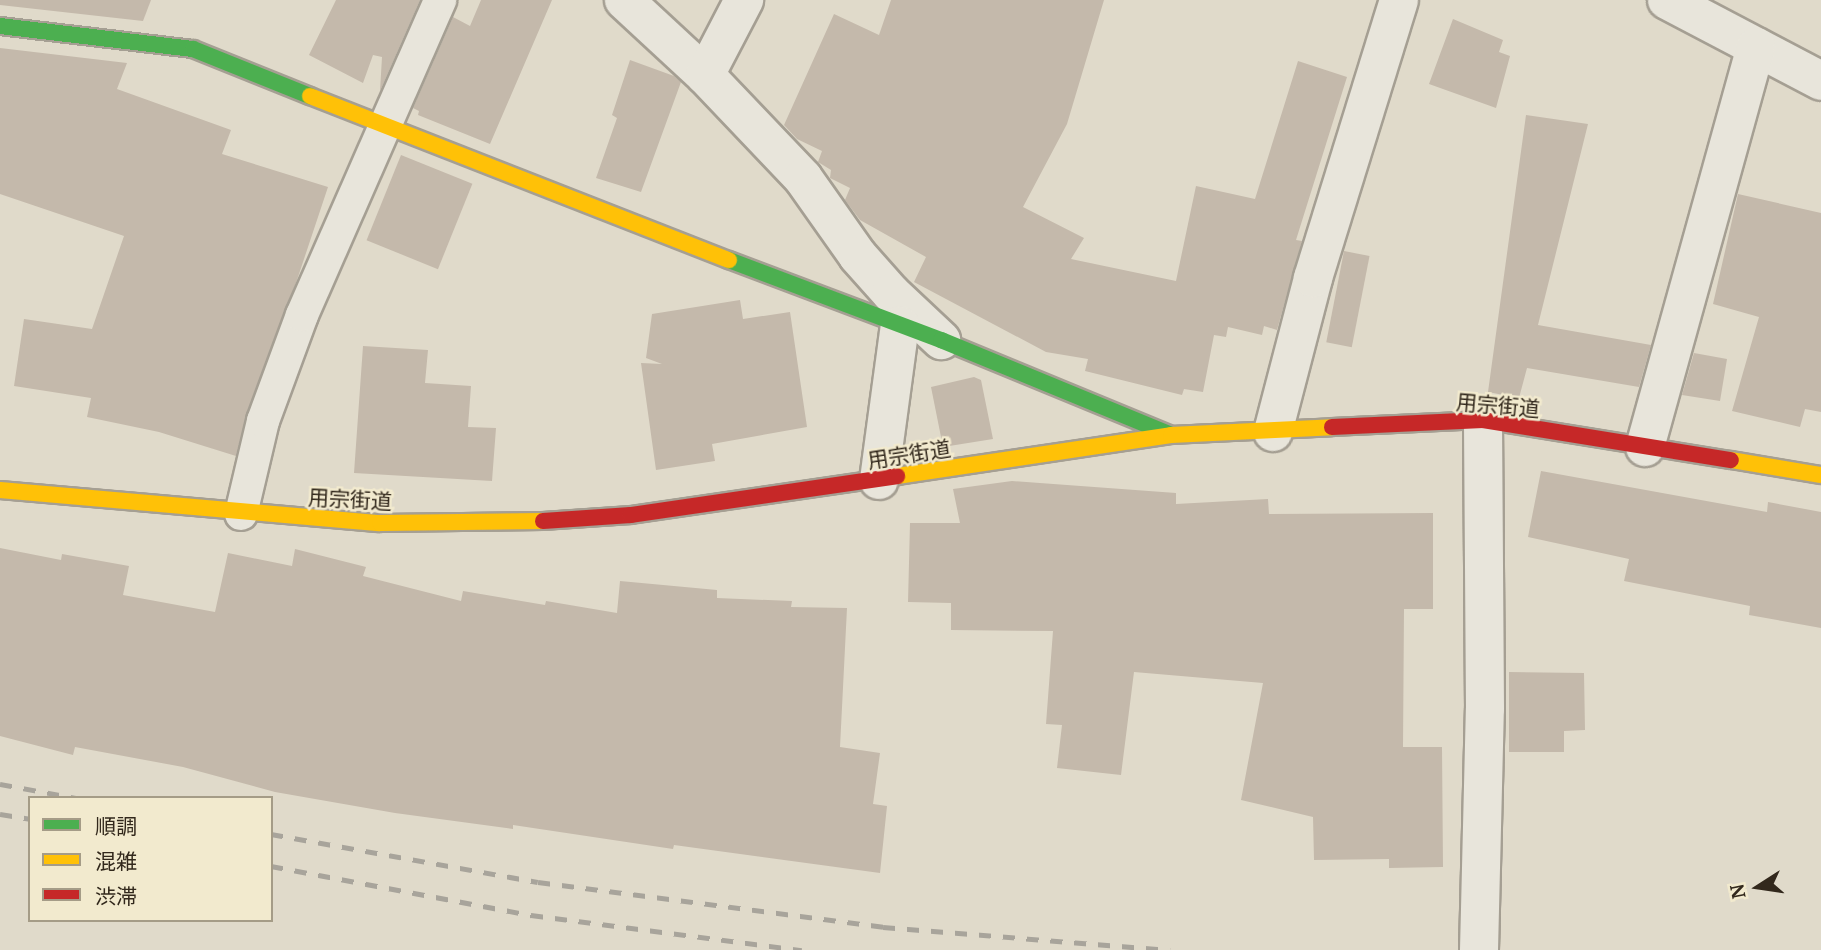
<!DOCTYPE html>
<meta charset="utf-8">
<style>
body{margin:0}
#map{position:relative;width:1821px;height:950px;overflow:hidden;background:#e0daca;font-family:"PT Serif","Noto Sans JP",serif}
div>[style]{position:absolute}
.building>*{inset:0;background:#c4b9ab;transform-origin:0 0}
.roads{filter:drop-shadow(2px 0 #a59f93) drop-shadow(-2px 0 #a59f93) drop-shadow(0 2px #a59f93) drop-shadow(0 -2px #a59f93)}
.lane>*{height:32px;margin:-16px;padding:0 16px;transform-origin:16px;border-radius:16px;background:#e8e5db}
.street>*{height:38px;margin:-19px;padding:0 19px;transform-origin:19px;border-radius:19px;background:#e8e5db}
.fast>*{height:16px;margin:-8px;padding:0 8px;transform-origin:8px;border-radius:8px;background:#4caf50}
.slow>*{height:16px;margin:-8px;padding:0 8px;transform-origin:8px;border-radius:8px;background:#ffc107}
.jam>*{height:16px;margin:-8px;padding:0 8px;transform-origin:8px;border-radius:8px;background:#c62828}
.rail>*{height:5px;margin-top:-2.5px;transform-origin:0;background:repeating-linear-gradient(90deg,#a8a49b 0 12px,transparent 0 24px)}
span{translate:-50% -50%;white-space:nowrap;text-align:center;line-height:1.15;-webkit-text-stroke:5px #f2eace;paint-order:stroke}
.street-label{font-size:21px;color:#32281c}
.legend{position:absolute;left:28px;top:796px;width:245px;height:126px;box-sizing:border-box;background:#f2eace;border:2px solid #a59c87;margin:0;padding:9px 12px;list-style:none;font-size:21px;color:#32281c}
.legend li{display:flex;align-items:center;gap:14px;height:35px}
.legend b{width:35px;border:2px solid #a59c87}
.north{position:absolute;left:1723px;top:852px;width:70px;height:70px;-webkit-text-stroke:5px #f2eace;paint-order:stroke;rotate:258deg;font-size:19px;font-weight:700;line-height:28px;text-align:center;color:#32281c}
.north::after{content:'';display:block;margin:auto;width:24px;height:32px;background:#32281c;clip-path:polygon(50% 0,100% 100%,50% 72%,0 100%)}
</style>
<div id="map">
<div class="building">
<div style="clip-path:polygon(0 0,151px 0,143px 21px,0 5px)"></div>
<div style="clip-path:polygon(336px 0,420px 0,380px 91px,382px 57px,373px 55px,363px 83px,309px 55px)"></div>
<div style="clip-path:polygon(481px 0,552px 0,490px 144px,418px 115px,419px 111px,413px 108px,453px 17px,470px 26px)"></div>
<div style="clip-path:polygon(891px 0,1104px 0,1067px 124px,1023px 207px,1084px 238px,1071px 259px,1176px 281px,1196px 186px,1255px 199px,1298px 61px,1347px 77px,1296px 240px,1302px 241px,1277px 330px,1264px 326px,1262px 335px,1228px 327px,1226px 337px,1214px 335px,1203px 392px,1184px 389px,1182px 395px,1085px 371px,1088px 359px,1046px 352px,914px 282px,926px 257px,860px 220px,845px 200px,850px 188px,830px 178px,831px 170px,818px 162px,822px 151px,797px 139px,784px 125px,834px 14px,879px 35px)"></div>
<div style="clip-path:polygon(1453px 19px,1503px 40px,1499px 52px,1510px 56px,1496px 108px,1429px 84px)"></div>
<div style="clip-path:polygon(0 48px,127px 63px,117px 89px,231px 130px,222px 154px,328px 187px,297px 280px,246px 415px,236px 456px,159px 432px,87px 417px,91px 398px,14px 386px,24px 319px,92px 329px,124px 236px,0 194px)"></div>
<div style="clip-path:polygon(630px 60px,674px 76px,681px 82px,641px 192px,596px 178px,617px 118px,612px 115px)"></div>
<div style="clip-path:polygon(1526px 115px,1588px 124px,1538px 325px,1651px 345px,1639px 387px,1527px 368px,1519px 398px,1488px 392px)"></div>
<div style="left:401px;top:155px;width:77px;height:92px;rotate:22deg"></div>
<div style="clip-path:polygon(1738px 194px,1821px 213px,1821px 412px,1805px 409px,1800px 427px,1732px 411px,1759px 317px,1713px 304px)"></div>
<div style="left:1344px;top:251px;width:26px;height:93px;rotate:11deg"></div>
<div style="clip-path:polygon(740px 300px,743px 319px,790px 312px,807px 427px,712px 444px,715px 461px,656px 470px,641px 363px,662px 364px,646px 358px,652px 314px)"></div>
<div style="clip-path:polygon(363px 346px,428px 350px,425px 383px,471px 386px,468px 427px,496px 428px,492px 481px,354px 473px)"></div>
<div style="clip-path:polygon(1694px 353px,1727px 359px,1720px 401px,1682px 395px)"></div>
<div style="clip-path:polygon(974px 377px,981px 380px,993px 439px,943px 447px,931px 387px)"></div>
<div style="clip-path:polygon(1541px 471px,1767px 512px,1768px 502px,1821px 512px,1821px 628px,1749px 615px,1750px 606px,1624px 581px,1629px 559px,1528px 537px)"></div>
<div style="clip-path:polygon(1012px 481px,1176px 493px,1176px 504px,1268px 499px,1269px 514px,1433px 513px,1433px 609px,1404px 609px,1403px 747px,1442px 747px,1443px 867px,1389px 868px,1389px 859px,1314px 860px,1313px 817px,1241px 800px,1263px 683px,1134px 672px,1121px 775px,1057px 768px,1062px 725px,1046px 724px,1053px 631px,951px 630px,951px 603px,908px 602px,910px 523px,960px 523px,953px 489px)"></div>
<div style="clip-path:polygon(0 548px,61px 560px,62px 554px,129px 566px,123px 595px,215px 612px,228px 553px,292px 566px,295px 549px,366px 567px,363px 576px,461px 601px,463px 591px,545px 605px,546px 601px,617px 613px,620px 581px,717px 590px,717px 598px,792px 601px,791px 607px,847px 608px,840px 747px,880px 753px,873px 804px,887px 806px,880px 873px,674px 845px,673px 849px,513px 825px,513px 829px,395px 813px,275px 792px,183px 767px,75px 747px,73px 755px,0 736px)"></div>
<div style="clip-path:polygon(1509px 672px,1584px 673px,1585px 730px,1564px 731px,1564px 752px,1509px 752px)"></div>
</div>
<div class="roads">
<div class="lane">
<div style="left:241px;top:514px;width:96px;rotate:-76.7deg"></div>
<div style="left:263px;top:421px;width:113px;rotate:-69.8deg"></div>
<div style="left:302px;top:315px;width:344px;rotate:-66.3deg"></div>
</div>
<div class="street">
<div style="left:624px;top:0;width:110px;rotate:42.8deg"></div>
<div style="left:705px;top:75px;width:142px;rotate:46.4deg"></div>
<div style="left:803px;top:178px;width:95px;rotate:54.8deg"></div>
<div style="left:858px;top:256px;width:50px;rotate:48.3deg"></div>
<div style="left:891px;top:293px;width:69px;rotate:43.2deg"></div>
<div style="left:1667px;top:0;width:174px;rotate:27.7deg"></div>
<div style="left:705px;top:75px;width:85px;rotate:-62.5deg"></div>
<div style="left:1273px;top:432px;width:159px;rotate:-75.4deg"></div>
<div style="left:1313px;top:278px;width:291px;rotate:-72.8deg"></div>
<div style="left:1645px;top:447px;width:415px;rotate:-74.5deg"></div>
<div style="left:879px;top:480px;width:156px;rotate:-82.3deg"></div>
<div style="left:1479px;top:950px;width:241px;rotate:-88.6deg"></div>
<div style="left:1485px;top:709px;width:289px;rotate:-90.4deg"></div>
</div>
<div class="fast">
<div style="left:0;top:26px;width:194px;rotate:6.8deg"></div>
<div style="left:193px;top:49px;width:126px;rotate:21.9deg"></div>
<div style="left:729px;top:260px;width:227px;rotate:20.7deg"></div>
<div style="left:941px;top:340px;width:249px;rotate:22.4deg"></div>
</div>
<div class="slow">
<div style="left:310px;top:96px;width:450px;rotate:21.4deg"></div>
<div style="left:1731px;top:460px;width:91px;rotate:9.5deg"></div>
<div style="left:897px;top:476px;width:277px;rotate:-8.5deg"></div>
<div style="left:1171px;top:435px;width:161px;rotate:-2.8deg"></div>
<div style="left:0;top:490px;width:381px;rotate:5deg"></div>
<div style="left:380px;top:523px;width:163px;rotate:-0.7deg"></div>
</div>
<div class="jam">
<div style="left:1332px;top:427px;width:151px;rotate:-2.7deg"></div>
<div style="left:1483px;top:420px;width:251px;rotate:9.2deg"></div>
<div style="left:543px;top:521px;width:88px;rotate:-3.9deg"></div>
<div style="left:631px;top:515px;width:269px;rotate:-8.3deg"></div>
</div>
</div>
<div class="rail">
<div style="left:0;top:784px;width:77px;rotate:10.4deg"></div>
<div style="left:0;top:814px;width:30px;rotate:9deg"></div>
<div style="left:271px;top:834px;width:271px;rotate:10.2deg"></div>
<div style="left:538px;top:882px;width:348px;rotate:7.4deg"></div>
<div style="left:883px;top:927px;width:288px;rotate:4.6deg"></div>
<div style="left:271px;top:866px;width:265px;rotate:10.7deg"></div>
<div style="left:531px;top:915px;width:273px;rotate:7.4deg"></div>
</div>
<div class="street-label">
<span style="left:1498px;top:405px;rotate:5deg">用宗街道</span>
<span style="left:909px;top:454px;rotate:-9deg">用宗街道</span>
<span style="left:350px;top:499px;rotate:3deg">用宗街道</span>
</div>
<ul class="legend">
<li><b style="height:9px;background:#4caf50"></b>順調</li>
<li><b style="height:9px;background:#ffc107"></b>混雑</li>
<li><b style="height:9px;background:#c62828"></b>渋滞</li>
</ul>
<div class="north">N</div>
</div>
